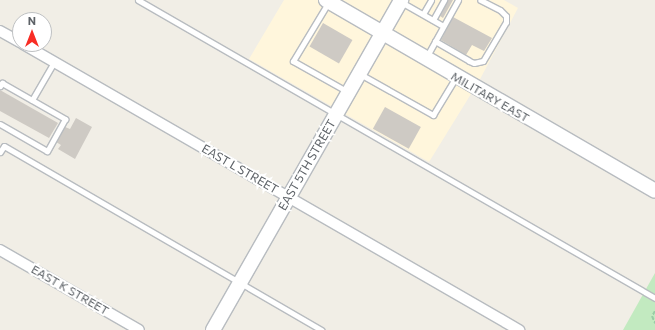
<!DOCTYPE html>
<style>
body{margin:0}
#map{position:relative;width:655px;height:330px;overflow:hidden;background:#f1eee6;font-family:Commissioner,sans-serif}
div>[style]{position:absolute}
.commercial>*{inset:0;background:#fff6dc}
.green>*{inset:0;background:#c2eac0}
.building>*{inset:0;background:#cecac4;transform-origin:0 0}
.path>*{height:2px;margin-top:-1px;transform-origin:0;background:repeating-linear-gradient(90deg,#98cca5 0 4px,transparent 0 6px)}
.roads{filter:drop-shadow(1px 0 #b8bcc0) drop-shadow(-1px 0 #b8bcc0) drop-shadow(0 1px #b8bcc0) drop-shadow(0 -1px #b8bcc0)}
.lane>*{height:5px;margin:-2.5px;padding:0 2.5px;transform-origin:2.5px;border-radius:2.5px;background:#fff}
.street>*{height:10px;margin:-5px;padding:0 5px;transform-origin:5px;border-radius:5px;background:#fff}
.secondary>*{height:14px;margin:-7px;padding:0 7px;transform-origin:7px;border-radius:7px;background:#fff}
span{translate:-50% -50%;white-space:nowrap;text-align:center;line-height:1.15;-webkit-text-stroke:4px #fff;paint-order:stroke}
.street-label{font-size:12px;color:#5d6267}
.north{position:absolute;left:12px;top:12px;width:40px;height:40px;box-sizing:border-box;background:#fff;border:1px solid #bec0c2;border-radius:50%;rotate:0deg;font-size:11px;font-weight:700;line-height:16px;text-align:center;color:#5d6267}
.north::after{content:'';display:block;margin:auto;width:14px;height:18px;background:#f82d25;clip-path:polygon(50% 0,100% 100%,50% 72%,0 100%)}
</style>
<div id="map">
<div class="commercial">
<div style="clip-path:polygon(284px 0,504px 0,518px 8px,479px 81px,429px 162px,249px 59px)"></div>
</div>
<div class="green">
<div style="clip-path:polygon(655px 273px,655px 330px,623px 330px)"></div>
</div>
<div class="building">
<div style="clip-path:polygon(448px 0,453px 0,443px 18px,440px 16px)"></div>
<div style="clip-path:polygon(453px 17px,492px 38px,484px 51px,472px 45px,466px 55px,441px 40px)"></div>
<div style="left:323px;top:23px;width:34px;height:27px;rotate:30deg"></div>
<div style="clip-path:polygon(0 90px,58px 123px,49px 138px,0 111px)"></div>
<div style="left:385px;top:107px;width:41px;height:25px;rotate:29deg"></div>
<div style="clip-path:polygon(76px 118px,92px 127px,75px 159px,58px 149px,61px 145px,56px 142px,65px 127px,70px 129px)"></div>
</div>
<div class="path">
<div style="left:655px;top:311px;width:6px;rotate:121deg"></div>
<div style="left:652px;top:316px;width:8px;rotate:67deg"></div>
</div>
<div class="roads">
<div class="lane">
<div style="left:138px;top:0;width:597px;rotate:29.96deg"></div>
<div style="left:401px;top:2px;width:48px;rotate:29.7deg"></div>
<div style="left:328px;top:3px;width:68px;rotate:121.1deg"></div>
<div style="left:293px;top:61px;width:63px;rotate:29.4deg"></div>
<div style="left:423px;top:14px;width:16px;rotate:-60deg"></div>
<div style="left:433px;top:20px;width:23px;rotate:-61deg"></div>
<div style="left:435px;top:41px;width:39px;rotate:30deg"></div>
<div style="left:469px;top:61px;width:5px;rotate:22deg"></div>
<div style="left:474px;top:63px;width:9px;rotate:-13deg"></div>
<div style="left:483px;top:61px;width:45px;rotate:-59.5deg"></div>
<div style="left:506px;top:22px;width:6px;rotate:-90deg"></div>
<div style="left:506px;top:16px;width:8px;rotate:-135deg"></div>
<div style="left:500px;top:10px;width:22px;rotate:-153deg"></div>
<div style="left:427px;top:56px;width:64px;rotate:-61deg"></div>
<div style="left:360px;top:74px;width:84px;rotate:29.3deg"></div>
<div style="left:433px;top:115px;width:44px;rotate:-58.8deg"></div>
<div style="left:0;top:86px;width:4px;rotate:-56deg"></div>
<div style="left:2px;top:83px;width:73px;rotate:29.7deg"></div>
<div style="left:65px;top:119px;width:37px;rotate:119deg"></div>
<div style="left:47px;top:151px;width:54px;rotate:-150.1deg"></div>
<div style="left:32px;top:100px;width:44px;rotate:-59.9deg"></div>
<div style="left:0;top:152px;width:7px;rotate:-56deg"></div>
<div style="left:4px;top:146px;width:367px;rotate:30.1deg"></div>
</div>
<div class="street">
<div style="left:0;top:31px;width:23px;rotate:29deg"></div>
<div style="left:23px;top:44px;width:573px;rotate:29.97deg"></div>
<div style="left:0;top:250px;width:160px;rotate:29.9deg"></div>
</div>
<div class="secondary">
<div style="left:326px;top:0;width:380px;rotate:30.1deg"></div>
<div style="left:213px;top:330px;width:380px;rotate:-60.3deg"></div>
</div>
</div>
<div class="street-label">
<span style="left:490px;top:97px;rotate:30deg">MILITARY EAST</span>
<span style="left:307px;top:165px;rotate:-60deg">EAST 5TH STREET</span>
<span style="left:240px;top:169px;rotate:30deg">EAST L STREET</span>
<span style="left:70px;top:290px;rotate:30deg">EAST K STREET</span>
</div>
<div class="north">N</div>
</div>
